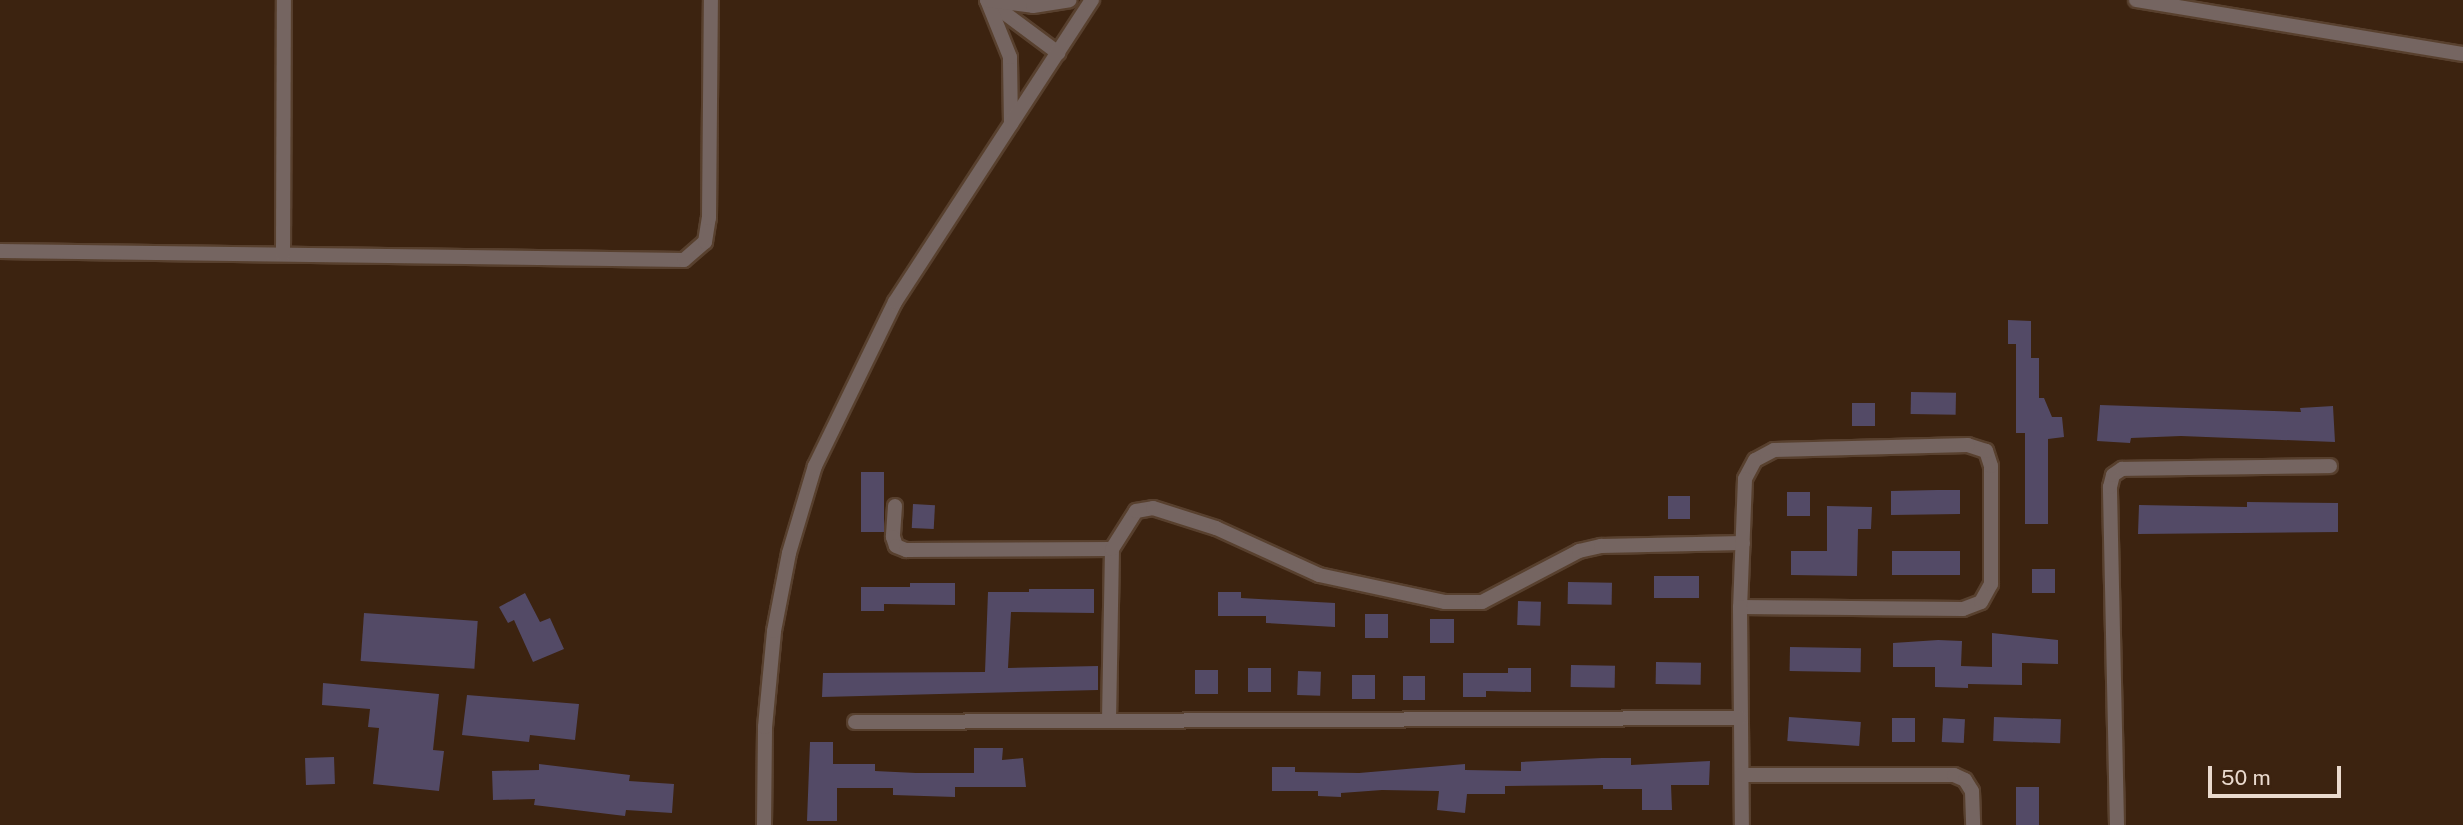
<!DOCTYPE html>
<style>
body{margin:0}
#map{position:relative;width:2463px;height:825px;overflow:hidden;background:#3c2310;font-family:"Public Sans",sans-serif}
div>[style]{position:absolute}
.building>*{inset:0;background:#534a66;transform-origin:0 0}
.roads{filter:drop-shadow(2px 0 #58402e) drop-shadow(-2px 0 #58402e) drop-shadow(0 2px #58402e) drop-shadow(0 -2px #58402e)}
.minor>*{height:14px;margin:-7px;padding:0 7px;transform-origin:7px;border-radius:7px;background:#756561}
.tertiary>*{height:14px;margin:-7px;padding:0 7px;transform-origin:7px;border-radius:7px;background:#756561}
span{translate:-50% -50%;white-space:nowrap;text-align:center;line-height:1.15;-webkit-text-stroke:7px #3c2310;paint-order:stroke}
.scale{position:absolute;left:2208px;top:766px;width:133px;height:32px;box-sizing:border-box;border:4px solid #eadace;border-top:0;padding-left:9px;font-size:21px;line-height:24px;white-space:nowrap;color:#eadace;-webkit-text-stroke:5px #3c2310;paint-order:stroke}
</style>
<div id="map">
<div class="building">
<div style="clip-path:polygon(2008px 320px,2031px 321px,2031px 358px,2039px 358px,2039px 398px,2044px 398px,2052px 417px,2062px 417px,2064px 437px,2048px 439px,2048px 524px,2025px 524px,2025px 433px,2016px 433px,2016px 344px,2008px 344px)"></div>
<div style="left:1911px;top:392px;width:45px;height:22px;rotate:1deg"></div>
<div style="left:1852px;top:403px;width:23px;height:23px"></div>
<div style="clip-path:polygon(2100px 405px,2301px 412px,2300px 408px,2333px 406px,2335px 442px,2181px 436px,2131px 438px,2130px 443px,2097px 441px)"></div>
<div style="left:861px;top:472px;width:23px;height:60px"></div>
<div style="clip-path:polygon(1937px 490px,1960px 490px,1960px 514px,1891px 515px,1891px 491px)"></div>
<div style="left:1787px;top:492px;width:23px;height:24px"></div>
<div style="left:1668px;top:496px;width:22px;height:23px"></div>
<div style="clip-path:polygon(2247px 502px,2338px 503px,2338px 532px,2138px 534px,2139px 505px,2247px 507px)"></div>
<div style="left:913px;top:504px;width:22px;height:24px;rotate:3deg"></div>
<div style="clip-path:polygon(1827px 506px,1872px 507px,1871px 529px,1858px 529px,1857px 576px,1791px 575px,1791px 551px,1827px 551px)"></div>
<div style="left:1892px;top:551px;width:68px;height:24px"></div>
<div style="left:2032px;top:569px;width:23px;height:24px"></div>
<div style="left:1654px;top:576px;width:45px;height:22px"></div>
<div style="left:1568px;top:582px;width:44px;height:22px;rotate:1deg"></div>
<div style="clip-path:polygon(910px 583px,955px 583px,955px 605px,884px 604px,884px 611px,861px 611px,861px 587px,910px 587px)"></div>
<div style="clip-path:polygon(1029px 589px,1094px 589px,1094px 613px,1011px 612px,1008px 668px,1098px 666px,1098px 690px,822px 697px,823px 673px,985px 672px,988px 592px,1029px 592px)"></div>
<div style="clip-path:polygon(1218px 592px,1241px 592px,1241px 598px,1335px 603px,1335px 627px,1266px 623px,1266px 616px,1218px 616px)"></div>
<div style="clip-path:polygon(525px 593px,540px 622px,550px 618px,564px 649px,533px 662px,514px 620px,508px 623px,499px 607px)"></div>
<div style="left:1518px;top:601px;width:23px;height:24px;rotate:2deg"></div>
<div style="left:364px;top:613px;width:114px;height:48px;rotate:4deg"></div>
<div style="left:1365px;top:614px;width:23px;height:24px"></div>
<div style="left:1430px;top:619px;width:24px;height:24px"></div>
<div style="clip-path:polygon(1992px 633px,2058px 640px,2058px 664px,2022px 663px,2022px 685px,1968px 684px,1968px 688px,1935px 687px,1935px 667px,1893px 667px,1893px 643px,1938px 640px,1962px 641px,1961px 666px,1992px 667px)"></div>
<div style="left:1790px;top:647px;width:71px;height:24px;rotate:1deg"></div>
<div style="left:1656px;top:662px;width:45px;height:22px;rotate:1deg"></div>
<div style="left:1571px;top:665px;width:44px;height:22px;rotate:1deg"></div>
<div style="left:1248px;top:668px;width:23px;height:24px"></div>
<div style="clip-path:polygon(1508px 668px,1531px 668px,1531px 692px,1486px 691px,1486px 697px,1463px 697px,1463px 673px,1508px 673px)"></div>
<div style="left:1195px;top:670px;width:23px;height:24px"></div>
<div style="left:1298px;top:671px;width:23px;height:24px;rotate:2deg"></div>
<div style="left:1352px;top:675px;width:23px;height:24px"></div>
<div style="left:1403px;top:676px;width:22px;height:24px"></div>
<div style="clip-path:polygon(323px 683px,439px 694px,433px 750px,444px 751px,439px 791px,373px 784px,379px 728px,368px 727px,370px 709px,322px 705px)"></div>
<div style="clip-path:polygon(467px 695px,579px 704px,575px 740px,530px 735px,529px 742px,462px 735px)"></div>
<div style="left:1789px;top:717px;width:72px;height:24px;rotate:4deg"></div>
<div style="left:1994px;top:717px;width:67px;height:24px;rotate:2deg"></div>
<div style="left:1892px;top:718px;width:23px;height:24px"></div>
<div style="left:1943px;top:718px;width:22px;height:24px;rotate:3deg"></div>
<div style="clip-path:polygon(810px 742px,833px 742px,833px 764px,875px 764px,875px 771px,916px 773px,974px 773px,974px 748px,1003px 748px,1002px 760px,1023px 758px,1026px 787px,955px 787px,955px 797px,893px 795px,893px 788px,837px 788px,837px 821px,807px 821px)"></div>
<div style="left:334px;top:757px;width:27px;height:29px;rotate:88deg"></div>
<div style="clip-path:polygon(1602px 758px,1631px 758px,1631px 765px,1710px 761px,1709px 785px,1671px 785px,1672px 810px,1642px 810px,1642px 789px,1603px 789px,1603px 785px,1505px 786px,1505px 794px,1467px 794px,1465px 813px,1437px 810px,1439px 791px,1382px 790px,1341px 793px,1341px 797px,1318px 796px,1318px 791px,1272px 791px,1272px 767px,1295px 767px,1295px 772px,1359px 773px,1465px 764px,1465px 770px,1521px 771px,1521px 762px)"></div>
<div style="clip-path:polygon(539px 764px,630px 775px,629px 781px,674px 784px,672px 813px,626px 810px,625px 816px,534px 805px,535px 799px,493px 800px,492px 771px,539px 770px)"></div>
<div style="left:2016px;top:787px;width:23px;height:38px"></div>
</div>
<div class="roads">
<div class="minor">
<div style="left:987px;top:0;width:89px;rotate:36.7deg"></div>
<div style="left:0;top:251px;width:684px;rotate:0.75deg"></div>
<div style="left:684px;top:260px;width:28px;rotate:-41deg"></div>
<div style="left:705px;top:242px;width:24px;rotate:-81deg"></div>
<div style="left:709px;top:218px;width:218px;rotate:-89.5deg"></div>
<div style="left:283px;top:254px;width:254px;rotate:-89.8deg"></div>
<div style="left:895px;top:506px;width:31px;rotate:94deg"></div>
<div style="left:893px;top:537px;width:9px;rotate:72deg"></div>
<div style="left:896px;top:546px;width:11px;rotate:22deg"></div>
<div style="left:906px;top:550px;width:206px;rotate:-0.3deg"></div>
<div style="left:1112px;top:549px;width:170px;rotate:91deg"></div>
<div style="left:1112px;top:549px;width:45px;rotate:-57.7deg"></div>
<div style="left:1136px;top:511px;width:17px;rotate:-10deg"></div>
<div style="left:1153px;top:508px;width:66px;rotate:17.6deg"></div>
<div style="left:1216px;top:528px;width:113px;rotate:24.5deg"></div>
<div style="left:1319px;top:575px;width:129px;rotate:12.1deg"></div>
<div style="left:1445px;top:602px;width:37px"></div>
<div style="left:1482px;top:602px;width:110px;rotate:-27.7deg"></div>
<div style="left:1579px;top:551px;width:23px;rotate:-13deg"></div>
<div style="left:1601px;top:546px;width:142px;rotate:-1.2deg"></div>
<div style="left:1740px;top:607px;width:223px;rotate:0.5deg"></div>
<div style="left:1963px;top:609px;width:19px;rotate:-21deg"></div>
<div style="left:1981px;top:602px;width:21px;rotate:-61deg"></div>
<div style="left:1991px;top:584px;width:118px;rotate:-90deg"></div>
<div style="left:1991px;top:466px;width:16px;rotate:-108deg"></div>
<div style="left:1986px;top:451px;width:19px;rotate:-162deg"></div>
<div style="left:1968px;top:445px;width:194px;rotate:178.5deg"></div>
<div style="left:1774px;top:450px;width:21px;rotate:152deg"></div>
<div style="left:1755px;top:460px;width:21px;rotate:118deg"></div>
<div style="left:1745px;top:479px;width:128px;rotate:92.2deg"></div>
<div style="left:1740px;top:607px;width:218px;rotate:89.5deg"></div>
<div style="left:855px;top:722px;width:885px;rotate:-0.26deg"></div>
<div style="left:1742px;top:775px;width:212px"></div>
<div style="left:1954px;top:775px;width:12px;rotate:24deg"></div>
<div style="left:1965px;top:780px;width:13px;rotate:58deg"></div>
<div style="left:1972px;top:791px;width:34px;rotate:88deg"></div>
<div style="left:2117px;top:825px;width:338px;rotate:-91.2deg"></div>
<div style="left:2110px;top:487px;width:12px;rotate:-76deg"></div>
<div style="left:2113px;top:475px;width:11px;rotate:-34deg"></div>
<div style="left:2122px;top:469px;width:208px;rotate:-0.8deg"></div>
</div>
<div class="tertiary">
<div style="left:2136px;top:0;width:331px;rotate:9.4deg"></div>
<div style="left:1011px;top:124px;width:67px;rotate:-90.9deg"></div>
<div style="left:1010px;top:57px;width:61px;rotate:-112deg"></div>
<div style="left:987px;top:0;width:46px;rotate:7.4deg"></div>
<div style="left:1033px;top:6px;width:37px;rotate:-9deg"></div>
<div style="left:764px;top:825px;width:98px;rotate:-89.4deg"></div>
<div style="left:765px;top:727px;width:96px;rotate:-84.6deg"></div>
<div style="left:774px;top:631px;width:79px;rotate:-79.1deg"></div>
<div style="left:789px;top:553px;width:91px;rotate:-73.4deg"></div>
<div style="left:815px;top:466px;width:182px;rotate:-64deg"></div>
<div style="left:895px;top:302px;width:361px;rotate:-56.9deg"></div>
</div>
</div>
<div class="scale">50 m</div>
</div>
